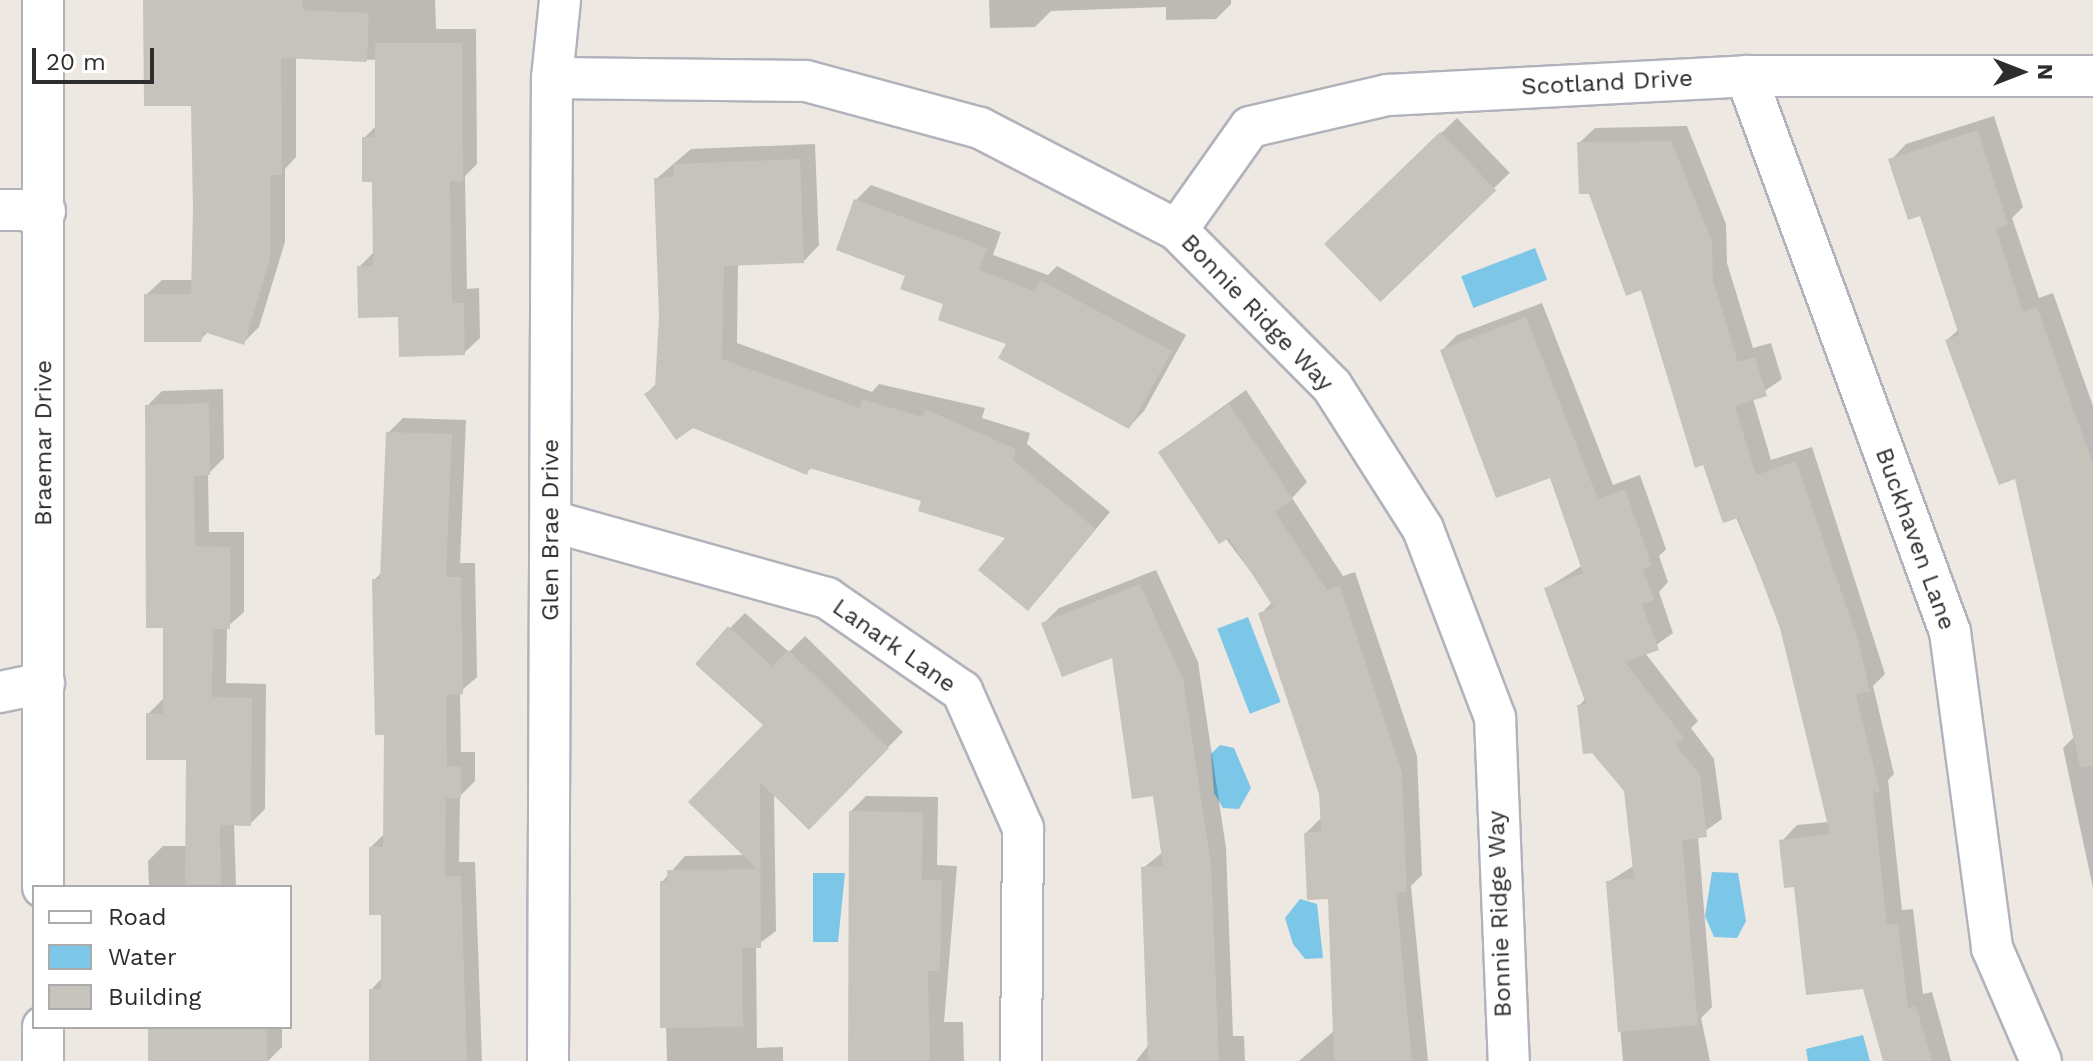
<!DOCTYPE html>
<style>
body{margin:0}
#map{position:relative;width:2093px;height:1061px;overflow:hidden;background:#ede8e1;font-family:"Work Sans",sans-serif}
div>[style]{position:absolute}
.water>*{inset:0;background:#7cc6e7;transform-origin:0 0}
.shadow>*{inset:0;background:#0003;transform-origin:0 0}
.building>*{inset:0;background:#c6c2bc;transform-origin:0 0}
.roads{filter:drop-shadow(2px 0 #b1b2bc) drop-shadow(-2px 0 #b1b2bc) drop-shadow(0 2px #b1b2bc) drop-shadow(0 -2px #b1b2bc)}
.street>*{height:40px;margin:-20px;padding:0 20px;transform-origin:20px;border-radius:20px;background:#fff}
span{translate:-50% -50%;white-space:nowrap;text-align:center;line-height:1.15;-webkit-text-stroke:6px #fff;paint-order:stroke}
.street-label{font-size:24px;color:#2d2d2d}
.legend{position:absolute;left:32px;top:885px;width:260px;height:144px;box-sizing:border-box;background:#fff;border:2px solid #ababab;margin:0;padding:10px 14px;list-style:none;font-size:24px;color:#2d2d2d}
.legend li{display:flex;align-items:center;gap:16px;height:40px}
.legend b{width:40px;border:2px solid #ababab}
.north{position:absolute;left:1981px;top:32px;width:80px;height:80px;-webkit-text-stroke:6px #fff;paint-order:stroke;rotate:90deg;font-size:22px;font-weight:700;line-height:32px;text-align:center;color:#2d2d2d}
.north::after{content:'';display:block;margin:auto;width:28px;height:36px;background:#2d2d2d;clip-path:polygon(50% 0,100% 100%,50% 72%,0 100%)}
.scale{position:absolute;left:32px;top:48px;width:122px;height:36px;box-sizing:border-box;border:4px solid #2d2d2d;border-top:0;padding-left:10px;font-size:24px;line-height:28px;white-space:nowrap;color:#2d2d2d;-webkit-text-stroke:6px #fff;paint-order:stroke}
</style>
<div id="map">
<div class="water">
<div style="left:1535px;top:248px;width:34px;height:79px;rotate:69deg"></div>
<div style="left:1248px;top:617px;width:91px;height:33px;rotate:69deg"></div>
<div style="clip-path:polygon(1220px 745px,1234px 748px,1251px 788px,1239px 809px,1223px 808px,1214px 793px,1211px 754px)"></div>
<div style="clip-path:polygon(1712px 872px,1738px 873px,1746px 921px,1737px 938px,1714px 937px,1705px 916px)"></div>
<div style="clip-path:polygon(813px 873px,845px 873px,838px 942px,813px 942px)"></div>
<div style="clip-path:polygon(1300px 899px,1317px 904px,1323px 958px,1305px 959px,1293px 944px,1285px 918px)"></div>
<div style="clip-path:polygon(1863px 1035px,1870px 1061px,1808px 1061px,1806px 1049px)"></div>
</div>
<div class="shadow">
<div style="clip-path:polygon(144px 0,435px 0,436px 29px,476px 29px,477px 164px,465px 176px,467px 289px,479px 288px,480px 338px,464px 353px,400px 315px,359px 267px,374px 252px,374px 180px,364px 138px,377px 125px,377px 60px,296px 57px,296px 157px,285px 169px,285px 242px,259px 327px,244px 342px,208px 332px,200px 340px,146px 295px,162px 280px,193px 280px,193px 104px)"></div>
<div style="clip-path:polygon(989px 0,1231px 0,1231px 4px,1216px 19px,1166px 20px,1166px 7px,1051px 11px,1035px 27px,990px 28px)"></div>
<div style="clip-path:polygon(1994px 116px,2023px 207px,2012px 218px,2039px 298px,2053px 293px,2093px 406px,2093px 888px,2063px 748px,2075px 736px,2016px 476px,1947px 340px,1959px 329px,1921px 214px,1891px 160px,1906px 144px)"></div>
<div style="left:1457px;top:118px;width:76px;height:181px;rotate:46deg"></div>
<div style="clip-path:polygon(1687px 126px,1726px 224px,1727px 263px,1753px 348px,1771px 343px,1782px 379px,1753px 399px,1771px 460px,1812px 447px,1885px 674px,1873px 686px,1894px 774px,1888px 780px,1902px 910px,1913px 909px,1923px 994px,1932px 992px,1951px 1061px,1885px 1061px,1864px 987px,1796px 885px,1782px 841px,1797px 825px,1829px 822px,1782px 627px,1579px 143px,1595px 128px)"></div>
<div style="clip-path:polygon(815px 144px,819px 245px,804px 261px,738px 263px,737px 343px,872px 392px,879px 384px,985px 408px,982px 418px,1030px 433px,1027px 444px,1110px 512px,1043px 593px,1008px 537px,923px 500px,812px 467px,807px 472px,646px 394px,657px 383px,661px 317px,656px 179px,691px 149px)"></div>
<div style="clip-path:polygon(871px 185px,1001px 232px,993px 255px,1048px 275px,1057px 266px,1186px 335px,1144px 411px,1129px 427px,908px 274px,856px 200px)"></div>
<div style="clip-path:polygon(1542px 303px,1613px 485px,1640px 475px,1666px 549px,1659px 556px,1668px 582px,1659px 592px,1673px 633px,1645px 653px,1698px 721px,1691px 728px,1714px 759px,1722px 819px,1698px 836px,1712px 1007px,1701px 1018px,1710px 1061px,1623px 1061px,1608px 882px,1635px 865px,1626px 790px,1579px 706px,1586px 698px,1547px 588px,1583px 565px,1551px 475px,1442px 350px,1457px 335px)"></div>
<div style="clip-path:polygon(223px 389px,224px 458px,208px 474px,209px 532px,244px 532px,244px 612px,227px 627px,226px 683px,266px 684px,265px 809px,250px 824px,234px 823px,236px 887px,149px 887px,148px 861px,163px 846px,187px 846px,188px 758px,148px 714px,163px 699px,165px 626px,147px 406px,162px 391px)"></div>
<div style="clip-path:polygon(1246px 390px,1307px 482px,1292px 498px,1343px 576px,1355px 572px,1417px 756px,1422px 875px,1411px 886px,1428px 1061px,1299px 1061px,1335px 1030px,1330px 896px,1306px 833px,1322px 817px,1321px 794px,1261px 614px,1273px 601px,1160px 452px)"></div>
<div style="clip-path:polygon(403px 418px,466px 420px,460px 563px,475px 563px,477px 677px,460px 692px,461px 752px,475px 752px,475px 781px,460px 796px,459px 862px,475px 862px,482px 1061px,371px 1061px,371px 990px,383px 977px,383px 913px,371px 847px,385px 833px,386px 733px,374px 580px,383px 571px,388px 433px)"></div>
<div style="clip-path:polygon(1156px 570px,1198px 662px,1226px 848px,1233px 1036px,1244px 1036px,1245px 1061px,1136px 1061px,1150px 1043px,1143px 868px,1163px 852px,1155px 793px,1113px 655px,1043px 624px,1059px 608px)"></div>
<div style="clip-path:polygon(745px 613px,789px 652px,805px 636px,903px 732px,809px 828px,774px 794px,776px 931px,756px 946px,757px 1048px,783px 1047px,783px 1061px,667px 1061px,662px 882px,685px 856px,745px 855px,765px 725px,730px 628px)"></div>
<div style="clip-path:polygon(866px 796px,938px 797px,937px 865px,957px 866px,944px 1022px,963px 1022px,964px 1061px,853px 1061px,851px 811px)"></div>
<div style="clip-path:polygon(150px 1027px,282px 1027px,282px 1047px,268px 1061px,151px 1061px)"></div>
</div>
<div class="building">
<div style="clip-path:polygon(143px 0,302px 0,303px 10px,369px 13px,367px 62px,281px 58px,282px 175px,270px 175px,270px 259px,244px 345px,204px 332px,201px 342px,144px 342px,144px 294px,191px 294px,193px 208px,191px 106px,144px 106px)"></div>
<div style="clip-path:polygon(375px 43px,462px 43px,463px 181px,450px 181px,452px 303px,464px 303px,465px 355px,399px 357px,398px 317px,358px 318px,357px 266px,373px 266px,372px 182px,362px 182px,362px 137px,375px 137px)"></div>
<div style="clip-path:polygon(1978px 130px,2008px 225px,1996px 229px,2023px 312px,2037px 307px,2093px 464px,2093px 766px,2080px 767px,2015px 479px,1999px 485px,1945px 340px,1959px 335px,1920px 216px,1908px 220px,1888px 159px)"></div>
<div style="left:1440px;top:132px;width:81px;height:161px;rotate:46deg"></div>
<div style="clip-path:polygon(1671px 141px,1712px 241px,1713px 280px,1738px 362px,1755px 357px,1767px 396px,1735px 406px,1756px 475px,1796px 461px,1857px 637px,1870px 691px,1856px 695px,1880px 792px,1873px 793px,1887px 925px,1898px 923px,1908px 1008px,1916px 1006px,1932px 1061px,1883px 1061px,1863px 989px,1806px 995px,1794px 887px,1784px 888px,1779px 840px,1830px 834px,1780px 628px,1738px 518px,1723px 523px,1703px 465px,1695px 468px,1641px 290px,1626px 296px,1589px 194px,1579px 194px,1577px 142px)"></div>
<div style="clip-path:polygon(800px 159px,804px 263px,724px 266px,722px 359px,860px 408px,862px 399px,922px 417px,925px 409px,1016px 449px,1013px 460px,1096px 529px,1028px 611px,978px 570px,1005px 538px,918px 511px,921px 501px,809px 468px,807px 475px,693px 428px,676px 440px,644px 394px,655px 387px,659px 317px,654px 178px,674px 177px,673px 164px)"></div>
<div style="clip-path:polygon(854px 199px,987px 248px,979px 270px,1034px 291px,1040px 280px,1172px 351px,1129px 429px,998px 358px,1006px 344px,938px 320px,943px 304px,900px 289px,905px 276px,836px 250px)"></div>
<div style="clip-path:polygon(1526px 317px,1598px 499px,1625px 489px,1652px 566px,1643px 569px,1654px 600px,1642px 604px,1659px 650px,1625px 662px,1684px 738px,1676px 745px,1700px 775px,1707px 837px,1682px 840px,1698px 1025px,1618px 1032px,1606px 881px,1634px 878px,1624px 791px,1592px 753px,1583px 754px,1577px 705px,1586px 704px,1544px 588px,1583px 573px,1550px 478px,1496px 498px,1440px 350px)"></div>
<div style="clip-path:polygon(209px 403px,210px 475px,194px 476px,195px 546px,230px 547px,230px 629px,213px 629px,212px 697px,252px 698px,251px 826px,220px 825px,221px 887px,185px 887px,186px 760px,146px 760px,146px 713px,163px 714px,163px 628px,146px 628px,145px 405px)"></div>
<div style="clip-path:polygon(1229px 404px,1293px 499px,1275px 512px,1327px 590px,1340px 586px,1402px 773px,1407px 892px,1396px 893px,1412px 1061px,1334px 1061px,1328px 899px,1307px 900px,1304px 833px,1321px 831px,1319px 794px,1258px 613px,1274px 608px,1229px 538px,1219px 544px,1158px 452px)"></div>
<div style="clip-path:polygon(386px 432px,452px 434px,446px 577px,461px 577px,463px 694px,446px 695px,447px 766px,461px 767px,461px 798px,446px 798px,445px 876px,461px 876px,467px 1061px,369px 1061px,369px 989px,381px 989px,381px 915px,369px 915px,369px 847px,383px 847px,384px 735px,375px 735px,372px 579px,380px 579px)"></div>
<div style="clip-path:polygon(1140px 584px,1183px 679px,1211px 864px,1219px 1061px,1148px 1061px,1141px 867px,1163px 866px,1153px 796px,1132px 799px,1112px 658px,1062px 677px,1041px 623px)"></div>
<div style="clip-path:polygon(728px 626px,772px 666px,788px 650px,889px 748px,809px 830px,760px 782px,761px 948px,742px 948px,743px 1027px,660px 1028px,660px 881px,668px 881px,667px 870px,757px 869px,688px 802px,763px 725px,695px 664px)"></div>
<div style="clip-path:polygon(849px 811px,923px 812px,922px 880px,942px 880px,940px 971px,928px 971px,930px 1061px,848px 1061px)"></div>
<div style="left:148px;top:1027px;width:119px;height:34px"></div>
</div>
<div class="roads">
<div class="street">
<div style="left:43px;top:0;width:887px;rotate:90deg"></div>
<div style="left:1746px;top:76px;width:592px;rotate:69.85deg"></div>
<div style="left:1950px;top:632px;width:319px;rotate:82.4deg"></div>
<div style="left:1992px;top:948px;width:123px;rotate:66.6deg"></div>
<div style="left:552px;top:78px;width:254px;rotate:0.7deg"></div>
<div style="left:806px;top:81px;width:180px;rotate:15.1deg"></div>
<div style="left:980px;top:128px;width:222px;rotate:27.4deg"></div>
<div style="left:1177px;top:230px;width:220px;rotate:45.2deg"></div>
<div style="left:1332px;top:386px;width:169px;rotate:57.5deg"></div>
<div style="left:1423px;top:529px;width:202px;rotate:69.1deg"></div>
<div style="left:1495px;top:718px;width:343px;rotate:87.7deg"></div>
<div style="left:0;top:210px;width:45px;rotate:1.3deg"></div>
<div style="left:1177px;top:230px;width:126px;rotate:-54.7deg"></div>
<div style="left:1250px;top:127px;width:142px;rotate:-13.1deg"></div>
<div style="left:1388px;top:95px;width:359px;rotate:-3deg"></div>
<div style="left:1746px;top:76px;width:347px"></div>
<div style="left:551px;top:521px;width:287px;rotate:15.6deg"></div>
<div style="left:827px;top:598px;width:164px;rotate:34.6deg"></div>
<div style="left:962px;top:691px;width:150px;rotate:66deg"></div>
<div style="left:1023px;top:828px;width:233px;rotate:90.5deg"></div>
<div style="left:0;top:692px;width:45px;rotate:-11.6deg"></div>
<div style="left:43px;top:1061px;width:34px;rotate:-90deg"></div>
<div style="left:548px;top:1061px;width:983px;rotate:-89.77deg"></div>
<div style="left:552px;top:78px;width:78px;rotate:-84.1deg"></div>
</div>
</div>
<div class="street-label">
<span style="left:1607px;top:83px;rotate:-3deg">Scotland Drive</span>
<span style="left:1257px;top:313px;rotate:46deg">Bonnie Ridge Way</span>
<span style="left:44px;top:443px;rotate:-90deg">Braemar Drive</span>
<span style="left:551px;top:530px;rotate:-90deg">Glen Brae Drive</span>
<span style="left:1915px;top:539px;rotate:70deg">Buckhaven Lane</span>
<span style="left:894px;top:646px;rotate:35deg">Lanark Lane</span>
<span style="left:1500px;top:914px;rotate:-92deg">Bonnie Ridge Way</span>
</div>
<ul class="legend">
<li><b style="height:10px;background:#fff"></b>Road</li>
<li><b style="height:22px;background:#7cc6e7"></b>Water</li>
<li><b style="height:22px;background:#c6c2bc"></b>Building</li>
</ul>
<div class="north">N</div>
<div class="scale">20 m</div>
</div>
